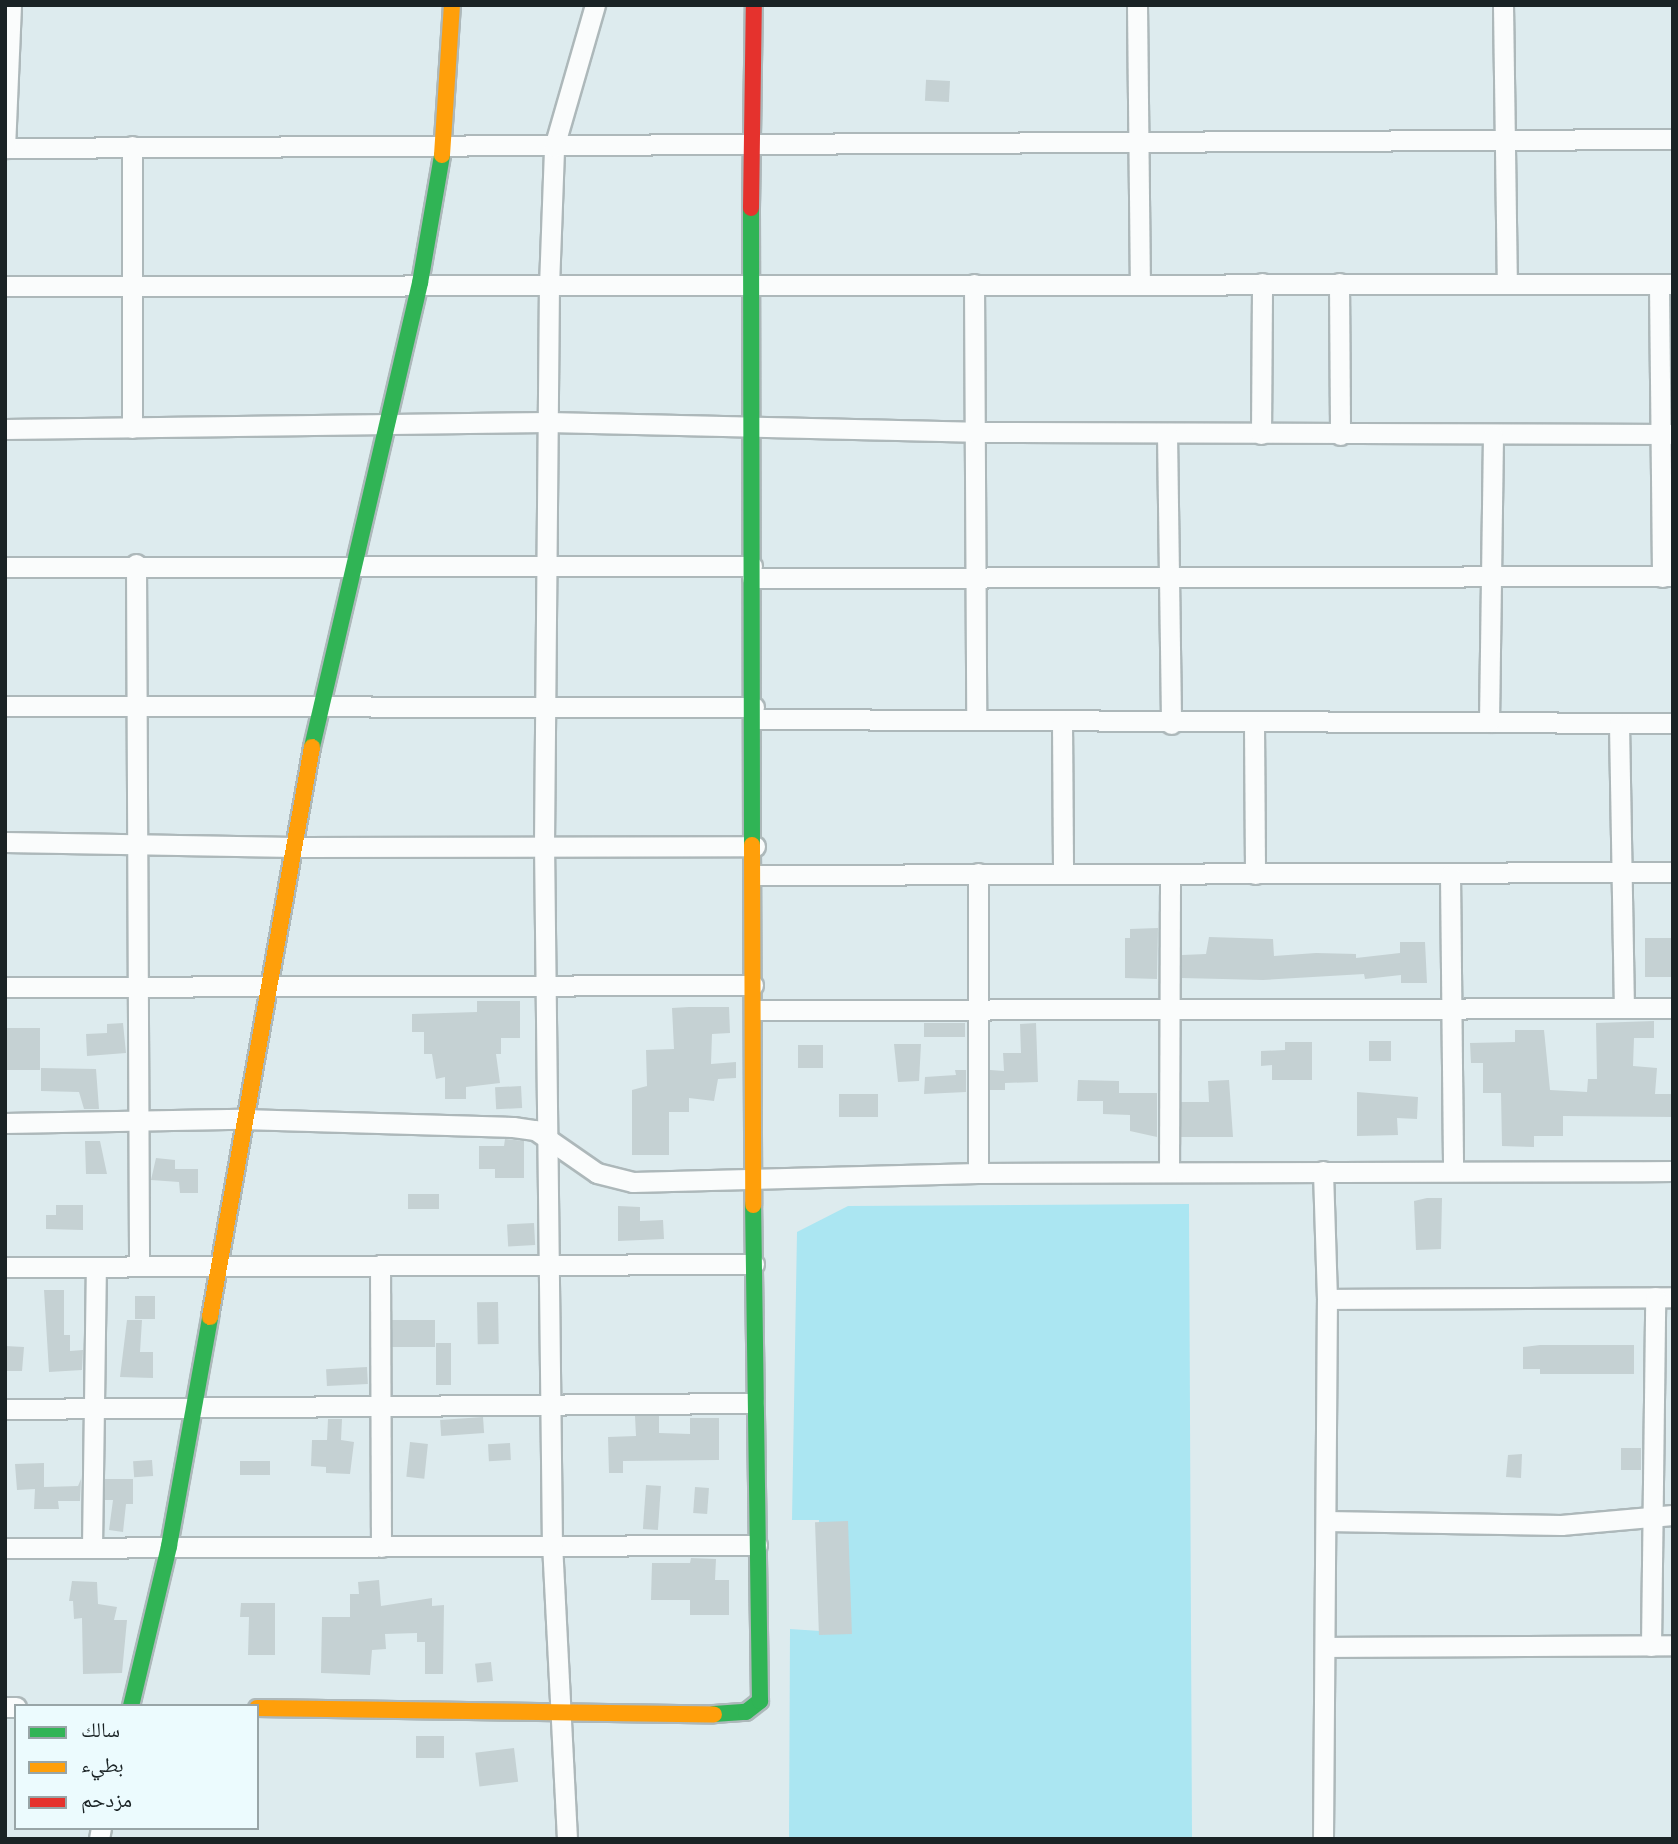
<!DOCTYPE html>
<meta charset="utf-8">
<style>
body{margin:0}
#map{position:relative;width:1678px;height:1844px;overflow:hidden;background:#ddebee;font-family:Mulish,"Noto Naskh Arabic",sans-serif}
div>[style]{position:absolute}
.green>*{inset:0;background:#abe6f2}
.building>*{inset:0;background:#c5d1d3;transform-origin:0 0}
.roads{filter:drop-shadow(2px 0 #adb8ba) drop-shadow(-2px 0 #adb8ba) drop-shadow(0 2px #adb8ba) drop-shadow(0 -2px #adb8ba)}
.street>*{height:19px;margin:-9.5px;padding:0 9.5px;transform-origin:9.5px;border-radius:9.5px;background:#fafcfc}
.fast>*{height:16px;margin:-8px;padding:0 8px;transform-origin:8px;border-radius:8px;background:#30b455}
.slow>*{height:16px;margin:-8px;padding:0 8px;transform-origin:8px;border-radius:8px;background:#ff9f0a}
.jam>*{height:16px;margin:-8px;padding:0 8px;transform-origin:8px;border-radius:8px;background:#e5322d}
span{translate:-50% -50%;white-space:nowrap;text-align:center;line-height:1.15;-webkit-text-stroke:5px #ecfbfe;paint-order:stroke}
.frame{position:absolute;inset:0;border:7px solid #1a2325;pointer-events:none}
.legend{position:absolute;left:14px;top:1704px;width:245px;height:126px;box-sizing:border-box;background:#ecfbfe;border:2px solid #98a5a7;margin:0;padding:9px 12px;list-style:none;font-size:21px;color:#1a2325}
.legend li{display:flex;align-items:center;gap:14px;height:35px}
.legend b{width:35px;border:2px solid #98a5a7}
</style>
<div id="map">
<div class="green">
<div style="clip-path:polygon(1189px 1204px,1192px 1839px,789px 1839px,790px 1629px,820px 1631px,819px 1520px,792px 1520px,797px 1232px,848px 1206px)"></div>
</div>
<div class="building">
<div style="left:950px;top:81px;width:21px;height:24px;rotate:93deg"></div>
<div style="clip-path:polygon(1158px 928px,1157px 979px,1125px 978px,1125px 938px,1130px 938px,1130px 929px)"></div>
<div style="clip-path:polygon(1209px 937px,1273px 939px,1274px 956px,1316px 953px,1356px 954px,1356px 958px,1400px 953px,1400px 942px,1425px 942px,1427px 983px,1401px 983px,1401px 975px,1365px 979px,1364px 974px,1263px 980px,1182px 978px,1182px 955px,1206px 954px)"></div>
<div style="left:1673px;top:938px;width:39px;height:28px;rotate:90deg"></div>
<div style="clip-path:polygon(477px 1001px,520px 1001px,520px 1038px,501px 1038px,501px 1054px,496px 1054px,500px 1083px,466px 1087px,466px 1099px,445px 1099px,445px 1077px,436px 1079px,432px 1054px,424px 1054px,424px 1032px,412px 1032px,412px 1014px,477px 1012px)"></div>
<div style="clip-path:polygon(689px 1007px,729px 1007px,730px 1033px,712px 1034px,711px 1064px,736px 1062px,736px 1078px,718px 1079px,714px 1101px,689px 1098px,689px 1112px,669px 1112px,669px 1155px,632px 1155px,632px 1090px,647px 1086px,646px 1050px,674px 1049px,672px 1008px)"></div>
<div style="clip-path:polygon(1654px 1021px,1654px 1038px,1634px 1038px,1633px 1066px,1657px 1068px,1655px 1094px,1673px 1094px,1673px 1117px,1563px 1116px,1563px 1136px,1534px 1136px,1534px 1147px,1502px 1146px,1501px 1093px,1483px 1093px,1483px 1063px,1471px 1063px,1470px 1043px,1515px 1042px,1515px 1030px,1544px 1030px,1550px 1090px,1587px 1092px,1588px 1079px,1597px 1079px,1596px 1023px)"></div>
<div style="clip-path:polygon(123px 1023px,126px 1053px,87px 1056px,86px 1034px,107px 1033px,107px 1024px)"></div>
<div style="left:965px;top:1023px;width:14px;height:41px;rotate:90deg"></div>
<div style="clip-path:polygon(1036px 1023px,1038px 1082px,1005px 1083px,1005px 1090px,990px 1090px,990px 1070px,1004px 1071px,1003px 1053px,1021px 1053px,1020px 1024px)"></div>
<div style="left:5px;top:1028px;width:35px;height:42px"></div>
<div style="left:1369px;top:1041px;width:22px;height:20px"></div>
<div style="clip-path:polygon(1285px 1042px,1312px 1042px,1312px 1080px,1272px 1080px,1272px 1065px,1261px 1066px,1261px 1051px,1285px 1050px)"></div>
<div style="clip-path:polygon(894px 1044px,921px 1044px,919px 1081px,898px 1082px)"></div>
<div style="left:798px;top:1045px;width:25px;height:23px"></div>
<div style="clip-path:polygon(41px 1068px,96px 1069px,99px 1109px,84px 1109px,79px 1092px,41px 1091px)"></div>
<div style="clip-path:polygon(955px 1070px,966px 1070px,966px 1092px,924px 1094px,925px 1077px,956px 1075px)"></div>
<div style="clip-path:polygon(1078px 1080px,1119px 1081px,1119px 1093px,1157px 1093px,1157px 1137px,1130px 1131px,1130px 1115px,1103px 1114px,1103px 1101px,1077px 1101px)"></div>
<div style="clip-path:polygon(1229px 1080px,1233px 1137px,1181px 1137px,1181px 1102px,1209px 1102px,1208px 1081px)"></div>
<div style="left:521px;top:1086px;width:22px;height:26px;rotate:87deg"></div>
<div style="clip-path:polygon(1357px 1092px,1418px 1097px,1417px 1119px,1397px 1118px,1398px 1135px,1357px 1136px)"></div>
<div style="left:878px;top:1094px;width:23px;height:39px;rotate:90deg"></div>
<div style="clip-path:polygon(505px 1139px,524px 1141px,524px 1178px,495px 1178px,495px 1169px,479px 1169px,479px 1146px,504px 1146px)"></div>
<div style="clip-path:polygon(85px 1141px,100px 1141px,107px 1174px,86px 1174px)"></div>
<div style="clip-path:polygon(156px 1158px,175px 1160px,175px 1169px,198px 1169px,198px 1193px,180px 1193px,179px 1182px,151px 1180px)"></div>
<div style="left:408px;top:1194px;width:31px;height:15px"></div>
<div style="clip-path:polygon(1427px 1198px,1442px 1198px,1441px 1249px,1416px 1250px,1414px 1201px)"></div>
<div style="clip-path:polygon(56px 1205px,83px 1205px,83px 1230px,46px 1229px,46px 1215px,56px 1215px)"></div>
<div style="clip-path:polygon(618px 1206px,640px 1207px,640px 1221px,663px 1220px,664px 1239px,618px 1241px)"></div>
<div style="left:534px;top:1223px;width:22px;height:27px;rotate:87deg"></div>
<div style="clip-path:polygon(44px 1290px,64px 1290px,64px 1335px,70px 1335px,70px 1351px,83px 1350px,82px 1370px,49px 1372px)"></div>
<div style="left:135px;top:1296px;width:20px;height:23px"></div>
<div style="left:498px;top:1302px;width:42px;height:21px;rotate:89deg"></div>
<div style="clip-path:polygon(127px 1320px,142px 1320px,140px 1352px,153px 1352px,153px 1378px,120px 1377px)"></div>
<div style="left:435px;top:1320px;width:27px;height:43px;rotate:90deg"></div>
<div style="left:436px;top:1343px;width:15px;height:42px"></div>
<div style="clip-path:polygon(1540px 1345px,1634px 1345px,1634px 1374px,1540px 1374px,1540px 1369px,1523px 1369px,1523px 1347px)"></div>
<div style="clip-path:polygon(5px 1346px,24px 1347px,22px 1371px,5px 1371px)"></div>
<div style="left:367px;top:1367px;width:17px;height:41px;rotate:87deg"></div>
<div style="clip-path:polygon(635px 1416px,659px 1416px,659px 1433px,690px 1434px,690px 1418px,719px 1418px,719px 1460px,623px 1461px,623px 1473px,609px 1473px,608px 1437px,636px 1436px)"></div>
<div style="left:483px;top:1417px;width:16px;height:43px;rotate:86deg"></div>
<div style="clip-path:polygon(328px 1419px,342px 1419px,341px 1440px,354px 1442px,350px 1474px,326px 1473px,326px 1467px,311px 1466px,312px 1440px,327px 1440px)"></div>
<div style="left:410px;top:1442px;width:18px;height:35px;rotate:6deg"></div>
<div style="left:510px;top:1443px;width:17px;height:22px;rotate:87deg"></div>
<div style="left:1621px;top:1448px;width:20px;height:22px"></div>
<div style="clip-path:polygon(1522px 1454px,1521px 1478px,1506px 1477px,1508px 1455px)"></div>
<div style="left:152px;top:1460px;width:16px;height:19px;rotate:86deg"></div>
<div style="left:240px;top:1461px;width:30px;height:14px"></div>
<div style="clip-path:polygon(44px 1463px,44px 1487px,78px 1486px,81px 1479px,80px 1501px,58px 1501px,59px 1509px,34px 1509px,35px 1489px,17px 1490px,15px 1464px)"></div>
<div style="clip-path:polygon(105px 1479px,133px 1479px,133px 1504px,126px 1504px,123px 1532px,109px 1530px,113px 1500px,105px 1500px)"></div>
<div style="left:646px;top:1485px;width:15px;height:44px;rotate:4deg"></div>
<div style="left:695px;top:1487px;width:14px;height:26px;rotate:4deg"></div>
<div style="left:848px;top:1521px;width:113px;height:33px;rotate:88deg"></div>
<div style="clip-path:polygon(691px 1558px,716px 1559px,715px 1580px,729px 1580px,729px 1615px,690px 1615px,690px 1600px,651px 1600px,652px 1563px,690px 1563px)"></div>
<div style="clip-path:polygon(379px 1580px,381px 1606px,432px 1598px,432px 1606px,444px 1605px,443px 1674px,425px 1674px,425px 1642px,417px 1642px,417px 1633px,385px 1634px,386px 1649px,372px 1650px,370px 1675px,321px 1673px,322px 1617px,350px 1617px,350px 1594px,359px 1594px,358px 1582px)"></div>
<div style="clip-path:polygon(72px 1581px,97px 1582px,98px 1604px,117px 1607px,114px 1620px,127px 1620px,122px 1673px,83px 1674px,82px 1618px,74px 1619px,73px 1601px,69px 1601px)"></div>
<div style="clip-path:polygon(241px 1603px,275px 1603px,275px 1655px,248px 1655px,249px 1617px,240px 1617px)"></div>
<div style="left:491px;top:1662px;width:19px;height:16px;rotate:84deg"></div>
<div style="left:416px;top:1736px;width:28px;height:22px"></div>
<div style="left:514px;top:1748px;width:34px;height:39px;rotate:83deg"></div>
</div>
<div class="roads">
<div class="street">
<div style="left:1137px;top:5px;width:278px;rotate:89.4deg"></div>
<div style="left:1503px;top:5px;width:278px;rotate:89.2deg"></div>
<div style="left:132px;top:146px;width:282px;rotate:90deg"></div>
<div style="left:5px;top:148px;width:1668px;rotate:-0.31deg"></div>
<div style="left:5px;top:148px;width:143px;rotate:-87.6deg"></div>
<div style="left:1339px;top:283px;width:152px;rotate:89.6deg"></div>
<div style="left:974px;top:284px;width:436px;rotate:89.7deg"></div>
<div style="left:1659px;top:285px;width:292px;rotate:89.4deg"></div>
<div style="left:5px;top:286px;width:1668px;rotate:-0.07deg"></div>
<div style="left:5px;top:429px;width:543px;rotate:-0.74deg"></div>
<div style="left:548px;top:422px;width:426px;rotate:1.3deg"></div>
<div style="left:974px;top:432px;width:699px;rotate:0.16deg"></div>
<div style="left:1167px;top:433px;width:291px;rotate:89.2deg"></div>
<div style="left:1261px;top:434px;width:151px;rotate:-89.6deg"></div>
<div style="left:136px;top:564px;width:701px;rotate:89.75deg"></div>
<div style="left:5px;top:567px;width:747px;rotate:-0.08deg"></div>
<div style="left:752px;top:578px;width:921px;rotate:-0.12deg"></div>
<div style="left:5px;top:706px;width:749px;rotate:0.08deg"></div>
<div style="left:754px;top:719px;width:919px;rotate:0.25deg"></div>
<div style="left:1062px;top:722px;width:150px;rotate:89.6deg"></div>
<div style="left:1489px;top:722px;width:286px;rotate:-89.2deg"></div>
<div style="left:1619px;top:724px;width:284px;rotate:89deg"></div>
<div style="left:1254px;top:725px;width:149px;rotate:89.6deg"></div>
<div style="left:5px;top:842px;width:289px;rotate:1deg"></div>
<div style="left:294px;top:847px;width:461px;rotate:-0.1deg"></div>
<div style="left:978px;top:873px;width:300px;rotate:90deg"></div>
<div style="left:755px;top:875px;width:918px;rotate:-0.19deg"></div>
<div style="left:1450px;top:875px;width:296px;rotate:89.4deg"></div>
<div style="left:5px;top:987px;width:748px;rotate:-0.15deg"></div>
<div style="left:755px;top:1010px;width:918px;rotate:-0.12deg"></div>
<div style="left:5px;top:1123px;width:237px;rotate:-1deg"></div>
<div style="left:242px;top:1119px;width:271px;rotate:1.7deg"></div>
<div style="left:513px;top:1127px;width:22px;rotate:8deg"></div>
<div style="left:535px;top:1130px;width:75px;rotate:34.7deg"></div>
<div style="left:597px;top:1173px;width:37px;rotate:14deg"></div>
<div style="left:633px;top:1182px;width:345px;rotate:-1.5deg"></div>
<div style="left:978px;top:1173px;width:695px;rotate:-0.16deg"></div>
<div style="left:1169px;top:1172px;width:298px;rotate:-89.8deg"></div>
<div style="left:380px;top:1265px;width:282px;rotate:89.8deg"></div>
<div style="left:5px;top:1267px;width:749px;rotate:-0.23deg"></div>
<div style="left:1327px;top:1299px;width:346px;rotate:-0.3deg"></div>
<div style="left:5px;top:1409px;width:749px;rotate:-0.46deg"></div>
<div style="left:1326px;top:1521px;width:235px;rotate:1deg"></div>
<div style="left:1561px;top:1525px;width:112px;rotate:-5.1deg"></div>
<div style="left:92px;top:1547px;width:280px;rotate:-89.2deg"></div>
<div style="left:5px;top:1548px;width:752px;rotate:-0.23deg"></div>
<div style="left:1651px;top:1646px;width:349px;rotate:-89.3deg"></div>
<div style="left:1326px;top:1647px;width:347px;rotate:-0.3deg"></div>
<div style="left:5px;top:1707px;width:11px"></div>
<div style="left:99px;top:1839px;width:11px;rotate:-80deg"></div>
<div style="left:567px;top:1839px;width:292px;rotate:-92.9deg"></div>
<div style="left:552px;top:1547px;width:703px;rotate:-90.65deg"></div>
<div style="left:544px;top:844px;width:558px;rotate:-89.49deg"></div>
<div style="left:549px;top:286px;width:139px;rotate:-87.9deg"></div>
<div style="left:554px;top:147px;width:148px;rotate:-73.9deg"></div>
<div style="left:1323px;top:1839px;width:540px;rotate:-89.58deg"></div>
<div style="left:1327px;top:1299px;width:128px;rotate:-91.8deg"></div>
</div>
<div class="fast">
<div style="left:751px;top:208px;width:637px;rotate:89.91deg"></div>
<div style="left:312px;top:747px;width:476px;rotate:-76.9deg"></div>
<div style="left:420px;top:283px;width:130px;rotate:-80.2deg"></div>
<div style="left:131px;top:1706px;width:164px;rotate:-76.6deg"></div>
<div style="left:169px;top:1546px;width:233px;rotate:-79.8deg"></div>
<div style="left:714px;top:1714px;width:32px;rotate:-4deg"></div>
<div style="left:746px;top:1712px;width:18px;rotate:-38deg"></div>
<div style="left:760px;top:1701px;width:496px;rotate:-90.8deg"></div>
</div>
<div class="slow">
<div style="left:442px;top:155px;width:150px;rotate:-86.2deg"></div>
<div style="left:752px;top:845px;width:360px;rotate:89.8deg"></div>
<div style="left:210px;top:1317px;width:579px;rotate:-79.85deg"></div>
<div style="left:257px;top:1708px;width:457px;rotate:0.8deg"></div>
</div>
<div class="jam">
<div style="left:751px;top:208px;width:203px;rotate:-89.2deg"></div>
</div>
</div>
<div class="frame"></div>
<ul class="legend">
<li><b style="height:9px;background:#30b455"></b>سالك</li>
<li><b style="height:9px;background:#ff9f0a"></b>بطيء</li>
<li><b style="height:9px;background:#e5322d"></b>مزدحم</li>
</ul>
</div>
